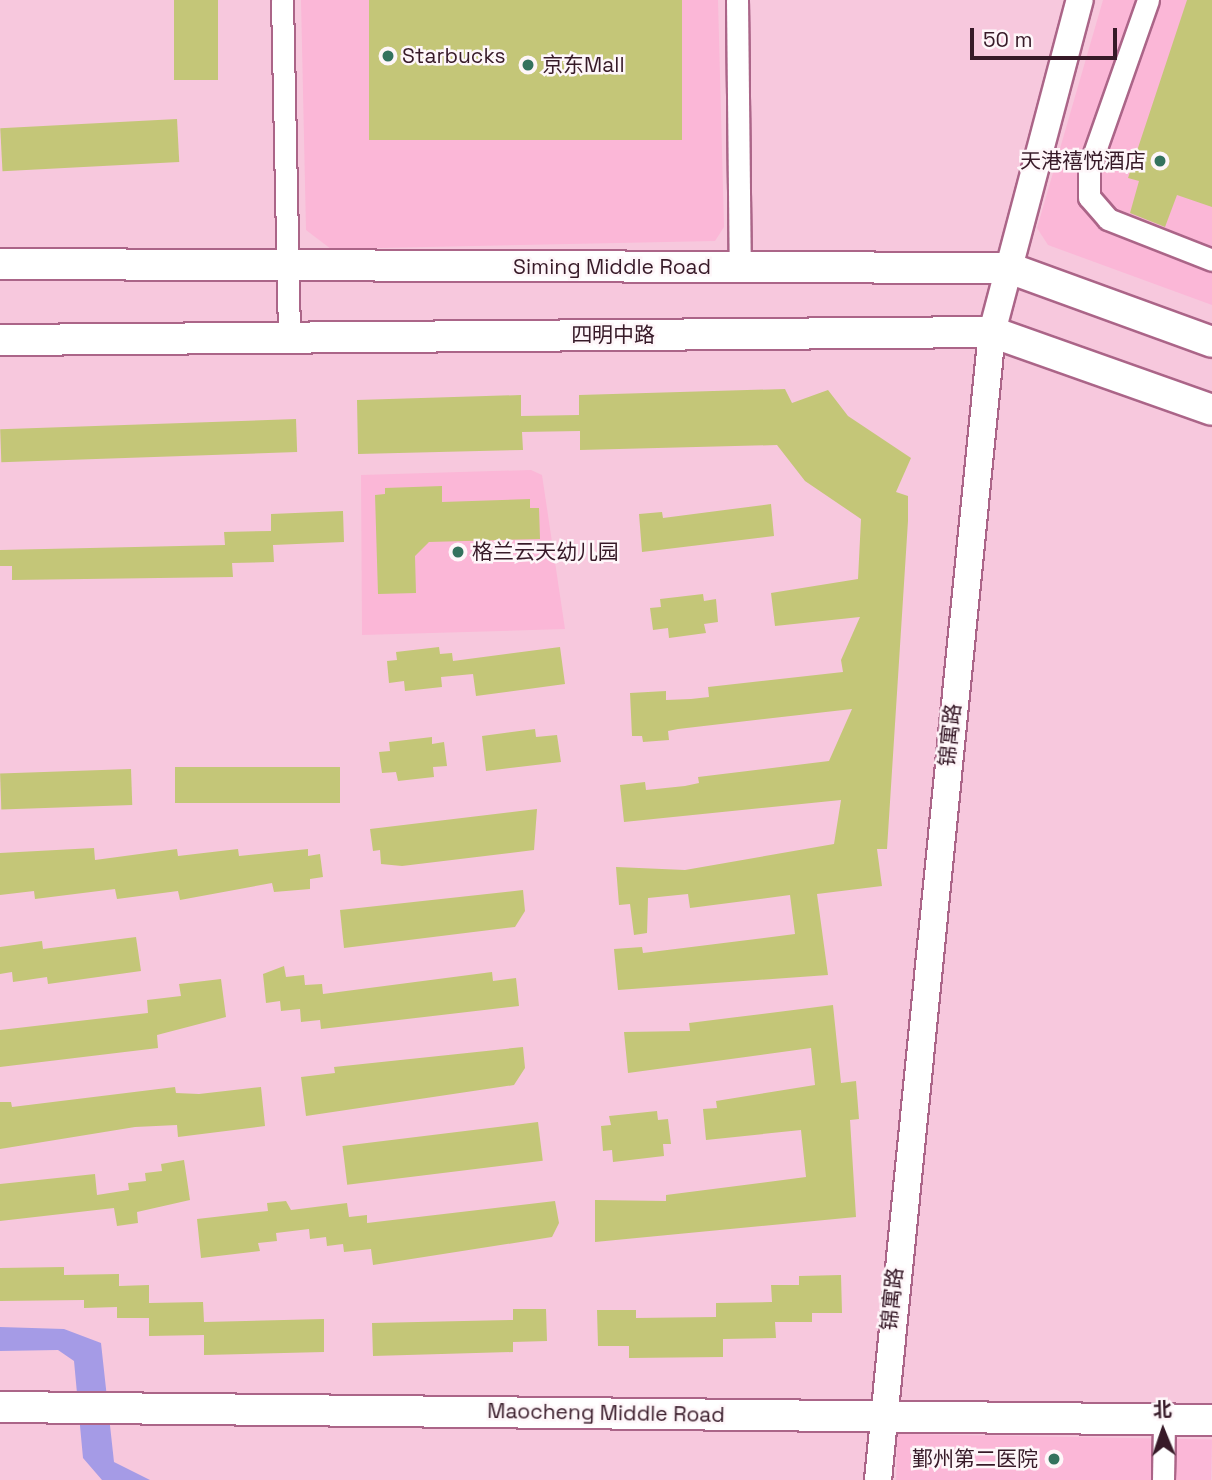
<!DOCTYPE html>
<html>
<head>
<meta charset="utf-8">
<style>
  body { margin:0 }
  #map { position:relative; width:1212px; height:1480px; overflow:hidden; background:#f7c8dd; font-family:"Space Grotesk","Noto Sans SC",sans-serif }
  div>[style] { position:absolute }
  .built>* { inset:0; background:#fbb7d7; transform-origin:0 0 }
  .water>* { inset:0; background:#a59be6 }
  .building>* { inset:0; background:#c4c678; transform-origin:0 0 }
  .roads { filter:drop-shadow(2px 0 #ab6588) drop-shadow(-2px 0 #ab6588) drop-shadow(0 2px #ab6588) drop-shadow(0 -2px #ab6588) }
  .minor>* { height:21px; margin:-10.5px; padding:0 10.5px; transform-origin:10.5px; border-radius:10.5px; background:#fff }
  .tertiary>* { height:26px; margin:-13px; padding:0 13px; transform-origin:13px; border-radius:13px; background:#fff }
  .secondary>* { height:30px; margin:-15px; padding:0 15px; transform-origin:15px; border-radius:15px; background:#fff }
  .dots>* { width:19px; height:19px; translate:-50% -50%; box-sizing:border-box; border:4px solid #fef6f9; border-radius:50% }
  span { translate:-50% -50%; white-space:nowrap; text-align:center; line-height:1.15; -webkit-text-stroke:5px #fef6f9; paint-order:stroke }
  .poi-label { font-size:21px; color:#371a28 }
  .left { translate:0 -50%; text-align:left }
  .right { translate:-100% -50%; text-align:right }
  .street-label { font-size:21px; color:#371a28 }
  .north { position:absolute; left:1128px; top:1396px; width:70px; height:70px; -webkit-text-stroke:5px #fef6f9; paint-order:stroke; rotate:358deg; font-size:19px; font-weight:700; line-height:28px; text-align:center; color:#371a28 }
  .north::after { content:''; display:block; margin:auto; width:24px; height:32px; background:#371a28; clip-path:polygon(50% 0,100% 100%,50% 72%,0 100%) }
  .scale { position:absolute; left:970px; top:28px; width:147px; height:32px; box-sizing:border-box; border:4px solid #371a28; border-top:0; padding-left:9px; font-size:21px; line-height:24px; white-space:nowrap; color:#371a28; -webkit-text-stroke:5px #fef6f9; paint-order:stroke }
</style>
</head>
<body>
<div id="map">
  <div class="built">
    <div style="clip-path:polygon(301px 0,718px 0,724px 227px,715px 241px,331px 249px,306px 230px)"></div>
    <div style="clip-path:polygon(1103px 0,1212px 0,1212px 305px,1048px 245px,1037px 228px)"></div>
    <div style="clip-path:polygon(531px 470px,542px 475px,565px 629px,362px 635px,361px 475px)"></div>
    <div style="left:897px;top:1434px;width:315px;height:46px;rotate:1deg"></div>
  </div>
  <div class="water">
    <div style="clip-path:polygon(0 1327px,64px 1329px,101px 1343px,114px 1462px,150px 1480px,102px 1480px,83px 1458px,74px 1361px,58px 1350px,0 1351px)"></div>
  </div>
  <div class="building">
    <div style="left:174px;top:0;width:44px;height:80px"></div>
    <div style="left:369px;top:0;width:313px;height:140px"></div>
    <div style="clip-path:polygon(1187px 0,1212px 0,1212px 207px,1177px 195px,1165px 227px,1130px 213px,1139px 181px,1128px 178px)"></div>
    <div style="left:177px;top:119px;width:43px;height:177px;rotate:87deg"></div>
    <div style="clip-path:polygon(785px 389px,792px 403px,828px 390px,848px 416px,911px 458px,896px 492px,908px 496px,908px 521px,887px 849px,877px 849px,882px 886px,817px 894px,828px 975px,618px 990px,614px 949px,642px 947px,643px 953px,795px 934px,790px 895px,690px 908px,688px 894px,648px 898px,647px 933px,634px 935px,630px 904px,619px 905px,616px 867px,685px 870px,834px 844px,841px 800px,624px 822px,620px 785px,645px 782px,646px 790px,685px 786px,699px 783px,698px 777px,829px 761px,852px 709px,678px 729px,668px 731px,669px 740px,643px 742px,642px 736px,632px 736px,630px 693px,666px 691px,666px 700px,691px 699px,709px 697px,708px 687px,843px 672px,841px 660px,860px 617px,775px 626px,771px 593px,858px 579px,861px 519px,805px 481px,777px 445px,580px 450px,580px 431px,522px 432px,523px 450px,358px 454px,357px 400px,521px 395px,521px 416px,579px 415px,579px 395px)"></div>
    <div style="left:296px;top:419px;width:33px;height:296px;rotate:88deg"></div>
    <div style="clip-path:polygon(442px 486px,442px 502px,530px 499px,530px 508px,539px 508px,540px 539px,429px 542px,415px 556px,416px 593px,378px 594px,375px 495px,385px 494px,385px 488px)"></div>
    <div style="clip-path:polygon(771px 504px,774px 536px,642px 552px,639px 514px,662px 512px,663px 518px)"></div>
    <div style="clip-path:polygon(343px 511px,344px 542px,273px 545px,274px 562px,232px 563px,233px 577px,12px 580px,12px 566px,0 566px,0 550px,225px 545px,224px 532px,271px 531px,271px 514px)"></div>
    <div style="clip-path:polygon(703px 594px,704px 601px,716px 599px,718px 622px,704px 624px,706px 633px,669px 638px,668px 628px,653px 630px,650px 608px,661px 607px,660px 599px)"></div>
    <div style="clip-path:polygon(439px 647px,440px 654px,452px 653px,453px 661px,560px 647px,565px 684px,476px 696px,473px 674px,441px 677px,442px 687px,405px 691px,404px 681px,389px 683px,387px 661px,397px 660px,396px 652px)"></div>
    <div style="clip-path:polygon(535px 729px,536px 737px,557px 735px,561px 762px,486px 771px,482px 736px)"></div>
    <div style="clip-path:polygon(432px 737px,432px 744px,444px 742px,447px 766px,433px 767px,434px 777px,398px 781px,396px 772px,382px 773px,379px 752px,390px 751px,389px 742px)"></div>
    <div style="left:340px;top:767px;width:36px;height:165px;rotate:90deg"></div>
    <div style="left:131px;top:769px;width:36px;height:131px;rotate:88deg"></div>
    <div style="clip-path:polygon(537px 809px,534px 850px,402px 866px,381px 864px,380px 850px,373px 851px,370px 829px)"></div>
    <div style="clip-path:polygon(94px 848px,95px 860px,177px 849px,178px 856px,238px 849px,239px 856px,308px 849px,308px 856px,320px 854px,323px 877px,310px 879px,310px 889px,274px 892px,272px 883px,180px 900px,178px 891px,117px 899px,115px 889px,35px 899px,34px 891px,0 895px,0 853px)"></div>
    <div style="clip-path:polygon(523px 890px,525px 911px,515px 927px,344px 948px,340px 910px)"></div>
    <div style="clip-path:polygon(136px 937px,141px 971px,48px 984px,47px 977px,13px 982px,12px 972px,0 974px,0 947px,42px 941px,43px 949px)"></div>
    <div style="clip-path:polygon(284px 966px,286px 977px,304px 975px,305px 985px,322px 984px,323px 994px,492px 972px,493px 981px,516px 978px,519px 1006px,321px 1029px,320px 1020px,301px 1022px,300px 1009px,281px 1011px,280px 1001px,266px 1003px,263px 974px)"></div>
    <div style="clip-path:polygon(221px 979px,226px 1017px,157px 1035px,158px 1048px,0 1067px,0 1030px,148px 1013px,147px 1000px,181px 996px,179px 984px)"></div>
    <div style="clip-path:polygon(833px 1005px,841px 1083px,856px 1081px,859px 1119px,850px 1120px,856px 1217px,595px 1242px,595px 1200px,666px 1201px,666px 1195px,806px 1177px,801px 1130px,706px 1140px,703px 1109px,717px 1108px,716px 1101px,815px 1085px,811px 1048px,628px 1073px,624px 1032px,690px 1031px,689px 1023px)"></div>
    <div style="clip-path:polygon(523px 1047px,525px 1068px,514px 1085px,306px 1116px,301px 1077px,335px 1073px,334px 1067px)"></div>
    <div style="clip-path:polygon(175px 1087px,176px 1093px,199px 1094px,261px 1087px,265px 1126px,178px 1137px,177px 1125px,135px 1127px,0 1149px,0 1102px,11px 1102px,12px 1107px)"></div>
    <div style="clip-path:polygon(657px 1111px,658px 1120px,668px 1119px,671px 1144px,663px 1144px,664px 1156px,613px 1162px,612px 1150px,603px 1151px,601px 1126px,611px 1125px,609px 1116px)"></div>
    <div style="left:538px;top:1122px;width:39px;height:197px;rotate:83deg"></div>
    <div style="clip-path:polygon(184px 1160px,190px 1200px,137px 1212px,138px 1223px,117px 1226px,114px 1208px,0 1221px,0 1184px,95px 1174px,97px 1195px,129px 1190px,128px 1183px,146px 1181px,145px 1173px,162px 1171px,161px 1164px)"></div>
    <div style="clip-path:polygon(286px 1201px,291px 1210px,347px 1203px,349px 1217px,367px 1215px,367px 1223px,555px 1201px,559px 1223px,552px 1237px,373px 1265px,371px 1249px,344px 1252px,343px 1244px,327px 1246px,326px 1237px,310px 1239px,309px 1229px,276px 1233px,277px 1241px,258px 1243px,260px 1251px,201px 1258px,197px 1219px,268px 1211px,267px 1203px)"></div>
    <div style="clip-path:polygon(64px 1267px,64px 1275px,119px 1274px,119px 1286px,149px 1285px,149px 1303px,203px 1302px,204px 1322px,324px 1319px,324px 1352px,204px 1355px,204px 1335px,149px 1336px,149px 1318px,117px 1318px,117px 1307px,84px 1308px,84px 1300px,0 1301px,0 1268px)"></div>
    <div style="clip-path:polygon(841px 1275px,842px 1313px,812px 1313px,812px 1322px,775px 1322px,776px 1338px,723px 1339px,723px 1357px,629px 1358px,629px 1346px,598px 1346px,597px 1310px,636px 1310px,636px 1318px,716px 1317px,716px 1303px,772px 1302px,771px 1285px,799px 1285px,799px 1276px)"></div>
    <div style="clip-path:polygon(513px 1309px,546px 1309px,547px 1341px,513px 1342px,513px 1352px,373px 1356px,372px 1323px,513px 1320px)"></div>
  </div>
  <div class="roads">
    <div class="minor">
      <div style="left:282px;top:0;width:338px;rotate:88.8deg"></div>
      <div style="left:737px;top:0;width:267px;rotate:89.4deg"></div>
      <div style="left:1148px;top:0;width:178px;rotate:109.4deg"></div>
      <div style="left:1089px;top:168px;width:29px;rotate:90deg"></div>
      <div style="left:1089px;top:197px;width:29px;rotate:49deg"></div>
      <div style="left:1108px;top:219px;width:112px;rotate:21.5deg"></div>
      <div style="left:1163px;top:1480px;width:60px;rotate:-89deg"></div>
    </div>
    <div class="tertiary">
      <div style="left:878px;top:1480px;width:1154px;rotate:-84.33deg"></div>
      <div style="left:992px;top:332px;width:343px;rotate:-75.2deg"></div>
    </div>
    <div class="secondary">
      <div style="left:0;top:264px;width:1009px;rotate:0.23deg"></div>
      <div style="left:1009px;top:268px;width:216px;rotate:20deg"></div>
      <div style="left:0;top:340px;width:992px;rotate:-0.46deg"></div>
      <div style="left:992px;top:332px;width:233px;rotate:19.5deg"></div>
      <div style="left:0;top:1407px;width:1212px;rotate:0.61deg"></div>
    </div>
  </div>
  <div class="dots">
    <div style="left:388px;top:56px;background:#34725e"></div>
    <div style="left:528px;top:65px;background:#34725e"></div>
    <div style="left:1160px;top:161px;background:#34725e"></div>
    <div style="left:458px;top:552px;background:#34725e"></div>
    <div style="left:1054px;top:1459px;background:#34725e"></div>
  </div>
  <div class="poi-label">
    <span class="left" style="left:402px;top:56px">Starbucks</span>
    <span class="left" style="left:542px;top:65px">京东Mall</span>
    <span class="right" style="left:1146px;top:161px">天港禧悦酒店</span>
    <span class="left" style="left:472px;top:552px">格兰云天幼儿园</span>
    <span class="right" style="left:1038px;top:1459px">鄞州第二医院</span>
  </div>
  <div class="street-label">
    <span style="left:612px;top:267px">Siming Middle Road</span>
    <span style="left:613px;top:335px">四明中路</span>
    <span style="left:950px;top:735px;rotate:-84deg">锦寓路</span>
    <span style="left:892px;top:1299px;rotate:-84deg">锦寓路</span>
    <span style="left:606px;top:1413px;rotate:1deg">Maocheng Middle Road</span>
  </div>
  <div class="north">北</div>
  <div class="scale">50 m</div>
</div>
</body>
</html>
